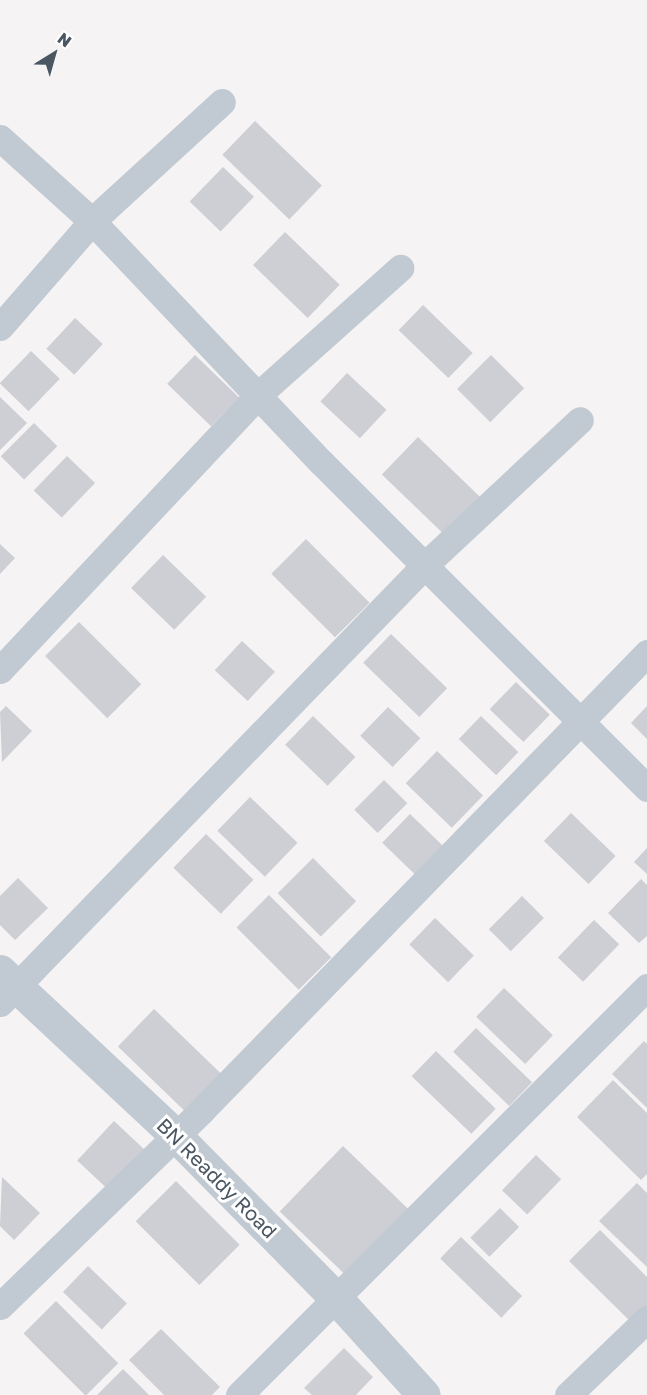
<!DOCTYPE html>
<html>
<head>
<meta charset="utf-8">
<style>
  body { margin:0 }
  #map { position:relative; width:647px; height:1395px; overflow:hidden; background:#f5f3f3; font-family:"Golos Text",sans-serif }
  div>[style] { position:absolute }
  .building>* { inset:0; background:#cdcfd5; transform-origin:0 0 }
  .minor>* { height:27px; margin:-13.5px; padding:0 13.5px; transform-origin:13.5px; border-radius:13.5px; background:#c1cad2 }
  .tertiary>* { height:33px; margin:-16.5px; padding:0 16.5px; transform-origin:16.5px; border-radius:16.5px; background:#c1cad2 }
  span { translate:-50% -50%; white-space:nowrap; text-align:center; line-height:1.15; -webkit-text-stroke:6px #fff; paint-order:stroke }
  .street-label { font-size:20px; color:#4a5661 }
  .north { position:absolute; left:24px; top:24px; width:60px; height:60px; -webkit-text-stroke:4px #fff; paint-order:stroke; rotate:37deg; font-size:16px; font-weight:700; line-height:24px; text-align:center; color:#4a5661 }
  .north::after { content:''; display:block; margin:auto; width:21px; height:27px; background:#4a5661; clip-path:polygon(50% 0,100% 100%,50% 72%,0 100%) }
</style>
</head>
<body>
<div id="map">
  <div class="building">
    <div style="left:255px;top:121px;width:93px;height:47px;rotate:44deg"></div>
    <div style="left:223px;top:167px;width:43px;height:48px;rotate:44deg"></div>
    <div style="left:285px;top:232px;width:76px;height:46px;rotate:44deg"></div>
    <div style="left:423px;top:305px;width:69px;height:35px;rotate:44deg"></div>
    <div style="left:75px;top:318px;width:38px;height:42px;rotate:43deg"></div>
    <div style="left:31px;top:351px;width:40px;height:45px;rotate:44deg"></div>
    <div style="left:195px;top:355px;width:61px;height:40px;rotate:44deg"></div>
    <div style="left:491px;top:355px;width:47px;height:48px;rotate:45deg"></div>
    <div style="left:347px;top:373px;width:54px;height:39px;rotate:43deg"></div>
    <div style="clip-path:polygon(0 397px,27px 423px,0 450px)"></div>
    <div style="left:34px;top:423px;width:33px;height:47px;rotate:45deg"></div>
    <div style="left:418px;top:437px;width:91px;height:52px;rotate:44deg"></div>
    <div style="left:67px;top:456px;width:39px;height:48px;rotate:44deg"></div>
    <div style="left:306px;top:539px;width:90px;height:49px;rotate:45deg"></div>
    <div style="clip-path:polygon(0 544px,15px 558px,0 574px)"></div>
    <div style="left:163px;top:555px;width:60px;height:46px;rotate:44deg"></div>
    <div style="left:79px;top:622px;width:88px;height:48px;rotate:45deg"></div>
    <div style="left:391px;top:634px;width:78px;height:40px;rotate:44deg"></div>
    <div style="left:242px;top:641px;width:45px;height:40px;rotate:43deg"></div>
    <div style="left:516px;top:682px;width:47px;height:38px;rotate:44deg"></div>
    <div style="clip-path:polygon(6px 706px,32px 731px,2px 762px,0 712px)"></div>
    <div style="clip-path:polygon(647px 706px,647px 739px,631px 723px)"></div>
    <div style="left:388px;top:707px;width:45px;height:40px;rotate:44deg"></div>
    <div style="left:313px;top:716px;width:59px;height:40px;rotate:44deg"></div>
    <div style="left:481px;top:716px;width:52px;height:32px;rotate:44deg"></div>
    <div style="left:437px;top:751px;width:64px;height:45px;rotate:44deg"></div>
    <div style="left:384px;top:780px;width:33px;height:42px;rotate:45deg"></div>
    <div style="left:250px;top:797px;width:66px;height:47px;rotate:44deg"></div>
    <div style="left:571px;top:813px;width:62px;height:39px;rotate:44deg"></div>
    <div style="left:410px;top:814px;width:55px;height:40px;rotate:44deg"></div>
    <div style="left:206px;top:834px;width:66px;height:47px;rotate:44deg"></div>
    <div style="clip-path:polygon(647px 848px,647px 874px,634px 862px)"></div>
    <div style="left:313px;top:858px;width:61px;height:50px;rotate:45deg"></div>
    <div style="clip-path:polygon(18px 878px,48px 908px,15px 940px,0 925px,0 896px)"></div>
    <div style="clip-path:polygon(641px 879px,647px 885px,647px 936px,639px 943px,608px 913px)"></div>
    <div style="left:269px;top:895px;width:88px;height:46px;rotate:45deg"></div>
    <div style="left:522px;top:896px;width:31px;height:47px;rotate:45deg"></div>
    <div style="left:435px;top:918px;width:54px;height:37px;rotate:44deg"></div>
    <div style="left:594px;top:920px;width:35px;height:52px;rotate:44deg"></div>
    <div style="left:504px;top:988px;width:68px;height:40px;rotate:44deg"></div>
    <div style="left:154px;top:1009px;width:98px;height:52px;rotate:44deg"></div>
    <div style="left:476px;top:1028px;width:78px;height:33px;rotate:44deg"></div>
    <div style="clip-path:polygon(644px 1041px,647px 1044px,647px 1108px,612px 1074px)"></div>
    <div style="left:436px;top:1051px;width:83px;height:35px;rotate:44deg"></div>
    <div style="clip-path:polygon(613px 1080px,647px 1113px,647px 1174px,641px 1180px,577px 1117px)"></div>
    <div style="left:114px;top:1121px;width:42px;height:54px;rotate:43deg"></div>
    <div style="left:343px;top:1146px;width:95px;height:91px;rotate:44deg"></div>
    <div style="left:536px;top:1155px;width:35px;height:49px;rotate:44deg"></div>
    <div style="clip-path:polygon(2px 1177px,40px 1213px,14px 1240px,0 1226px)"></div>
    <div style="left:176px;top:1181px;width:90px;height:57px;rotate:45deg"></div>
    <div style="clip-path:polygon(637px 1183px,647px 1193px,647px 1267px,599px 1221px)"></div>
    <div style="left:500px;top:1208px;width:27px;height:42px;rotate:45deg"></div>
    <div style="clip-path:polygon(600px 1230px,647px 1277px,647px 1316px,636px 1327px,569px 1261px)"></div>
    <div style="left:461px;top:1237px;width:85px;height:30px;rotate:44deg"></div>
    <div style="left:88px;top:1266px;width:54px;height:36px;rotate:44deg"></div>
    <div style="left:56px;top:1301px;width:88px;height:46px;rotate:45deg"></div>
    <div style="clip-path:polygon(161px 1329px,220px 1387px,212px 1395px,164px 1395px,129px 1360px)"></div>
    <div style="clip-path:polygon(344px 1348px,373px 1377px,356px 1395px,312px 1395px,304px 1388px)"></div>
    <div style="clip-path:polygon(123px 1369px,149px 1395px,97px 1395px)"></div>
  </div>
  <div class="minor">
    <div style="left:0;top:138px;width:124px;rotate:42.1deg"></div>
    <div style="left:92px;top:221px;width:332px;rotate:46.5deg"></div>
    <div style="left:321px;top:462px;width:461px;rotate:45deg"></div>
    <div style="left:0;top:327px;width:140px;rotate:-49deg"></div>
    <div style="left:92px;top:221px;width:176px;rotate:-42.5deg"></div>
    <div style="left:0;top:670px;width:377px;rotate:-46.8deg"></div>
    <div style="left:258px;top:395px;width:191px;rotate:-41.8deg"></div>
    <div style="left:0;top:1003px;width:610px;rotate:-45.86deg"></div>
    <div style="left:425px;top:565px;width:212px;rotate:-43.1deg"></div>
    <div style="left:0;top:1306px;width:281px;rotate:-44.1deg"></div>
    <div style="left:202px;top:1110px;width:638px;rotate:-45.76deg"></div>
    <div style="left:239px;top:1395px;width:577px;rotate:-45deg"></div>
    <div style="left:568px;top:1395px;width:110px;rotate:-43.9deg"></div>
  </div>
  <div class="tertiary">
    <div style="left:0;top:971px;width:240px;rotate:43.1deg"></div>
    <div style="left:175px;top:1135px;width:228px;rotate:45.4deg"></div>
    <div style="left:335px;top:1297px;width:132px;rotate:47.8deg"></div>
  </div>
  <div class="street-label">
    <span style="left:217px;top:1178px;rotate:45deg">BN Readdy Road</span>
  </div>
  <div class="north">N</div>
</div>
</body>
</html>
